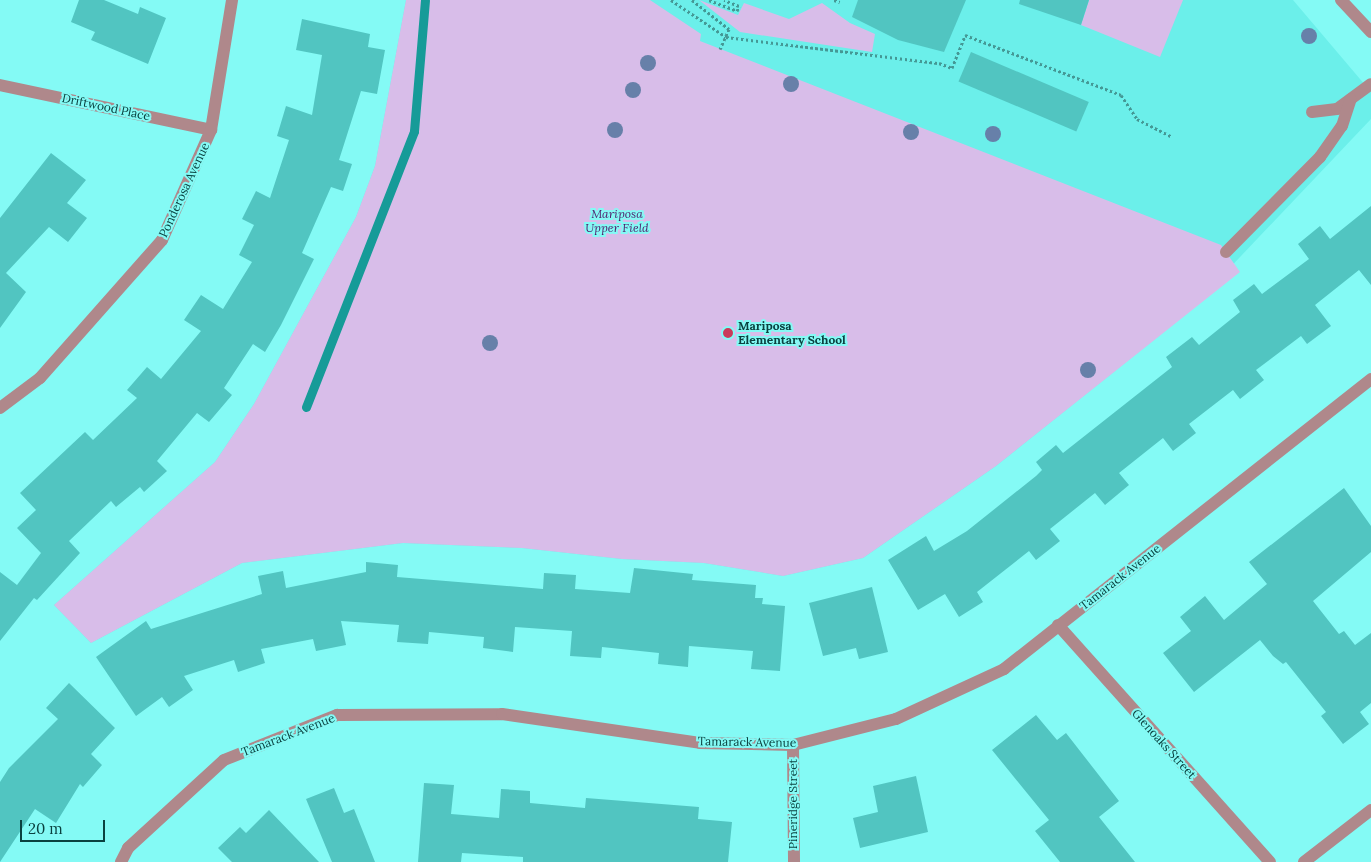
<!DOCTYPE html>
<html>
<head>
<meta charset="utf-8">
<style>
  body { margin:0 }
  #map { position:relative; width:1371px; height:862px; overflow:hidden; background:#84faf5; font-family:Lora,serif }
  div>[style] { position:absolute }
  .built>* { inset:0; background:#6befea }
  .green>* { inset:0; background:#d8bde9 }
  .stream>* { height:9px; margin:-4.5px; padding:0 4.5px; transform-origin:4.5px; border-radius:4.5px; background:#169b98 }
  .building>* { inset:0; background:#51c5c1; transform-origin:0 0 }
  .path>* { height:3px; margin-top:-1.5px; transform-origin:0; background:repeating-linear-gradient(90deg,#449895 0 2.5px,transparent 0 5px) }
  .minor>* { height:12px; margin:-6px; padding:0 6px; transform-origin:6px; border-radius:6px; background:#af888b }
  .trees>* { width:16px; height:16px; margin:-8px; border-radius:50%; background:#6780a9 }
  .dots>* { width:14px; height:14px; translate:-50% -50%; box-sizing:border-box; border:2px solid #84faf5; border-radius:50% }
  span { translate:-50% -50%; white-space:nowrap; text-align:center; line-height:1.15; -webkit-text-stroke:4px #84faf5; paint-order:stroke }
  .street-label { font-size:12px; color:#0a413f }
  .park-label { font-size:12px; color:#501c6a; font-style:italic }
  .poi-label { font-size:12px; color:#0a413f; font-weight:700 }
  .left { translate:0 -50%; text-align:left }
  .scale { position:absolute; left:20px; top:820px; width:85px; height:22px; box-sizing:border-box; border:2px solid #0a413f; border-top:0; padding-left:6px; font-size:15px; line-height:18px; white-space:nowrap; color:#0a413f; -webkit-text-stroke:4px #84faf5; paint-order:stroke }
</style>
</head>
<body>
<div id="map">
  <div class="built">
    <div style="clip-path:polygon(406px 0,1293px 0,1371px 92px,1371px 119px,1185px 315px,996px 466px,863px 558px,783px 576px,704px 563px,622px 559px,522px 548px,403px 543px,242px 563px,91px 643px,54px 605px,215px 462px,254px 404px,356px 217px,375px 166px)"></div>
  </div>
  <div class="green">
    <div style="clip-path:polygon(406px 0,650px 0,701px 34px,700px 41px,1221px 245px,1240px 272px,996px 466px,863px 558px,783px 576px,704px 563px,622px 559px,522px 548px,403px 543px,242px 563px,91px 643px,54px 605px,215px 462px,254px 404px,356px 217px,375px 166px)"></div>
    <div style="clip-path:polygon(699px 0,738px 15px,744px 3px,789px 19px,822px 3px,850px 23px,875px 34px,872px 52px,740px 32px)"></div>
    <div style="clip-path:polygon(1089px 0,1183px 0,1160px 57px,1081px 25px)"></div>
  </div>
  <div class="stream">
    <div style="left:306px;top:407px;width:296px;rotate:-68.6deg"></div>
    <div style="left:414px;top:131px;width:131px;rotate:-85.2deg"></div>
  </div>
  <div class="building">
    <div style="clip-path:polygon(79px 0,104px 0,138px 14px,140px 7px,166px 18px,148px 64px,91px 40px,95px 32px,71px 22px)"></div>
    <div style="clip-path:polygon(858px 0,966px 0,944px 52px,898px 40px,852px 17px)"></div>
    <div style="clip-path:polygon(1020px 0,1089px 0,1081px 25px,1019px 4px)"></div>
    <div style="clip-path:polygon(302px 19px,370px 34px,368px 47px,385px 50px,377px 94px,361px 91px,339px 160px,352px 164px,343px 191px,331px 187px,302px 253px,314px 259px,281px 325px,265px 352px,253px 344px,224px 388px,232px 395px,209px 422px,197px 413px,157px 461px,167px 471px,144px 492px,140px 487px,116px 507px,111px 501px,69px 541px,80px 553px,37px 600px,34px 598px,0 641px,0 572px,17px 585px,41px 553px,17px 528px,36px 510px,20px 493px,85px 432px,93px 440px,137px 398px,127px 390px,147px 367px,161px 379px,201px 331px,184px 320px,201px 295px,223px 309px,252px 262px,239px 255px,254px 225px,242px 219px,256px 191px,270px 198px,289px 140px,277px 136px,286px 106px,312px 115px,322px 55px,296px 50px)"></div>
    <div style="left:971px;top:52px;width:128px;height:32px;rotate:23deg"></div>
    <div style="clip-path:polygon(51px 153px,86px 180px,67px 203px,87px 218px,68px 242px,49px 227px,6px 273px,26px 292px,0 328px,0 218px)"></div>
    <div style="clip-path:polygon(1371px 206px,1371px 285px,1359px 270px,1315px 305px,1331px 326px,1307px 344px,1301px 336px,1256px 370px,1264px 380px,1240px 399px,1233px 390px,1189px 424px,1196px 433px,1173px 451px,1163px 438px,1119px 473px,1129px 485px,1105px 505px,1095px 493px,1050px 529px,1060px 541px,1036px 560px,1029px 551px,977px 592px,983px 602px,959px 617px,945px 594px,918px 610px,888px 560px,926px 536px,934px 551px,967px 531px,1036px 476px,1042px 470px,1036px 462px,1056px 445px,1063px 453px,1172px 367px,1166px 357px,1192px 337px,1199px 345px,1240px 312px,1233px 300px,1254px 284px,1262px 294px,1309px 259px,1298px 244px,1320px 226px,1330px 239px)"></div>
    <div style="clip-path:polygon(1344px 488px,1371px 526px,1371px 552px,1313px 601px,1339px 634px,1344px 631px,1355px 645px,1371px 633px,1371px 703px,1360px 712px,1369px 724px,1343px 744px,1321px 716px,1326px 712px,1286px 662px,1283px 664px,1273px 656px,1260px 640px,1194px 692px,1163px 653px,1191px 631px,1180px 617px,1205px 596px,1224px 620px,1267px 584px,1249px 562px)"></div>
    <div style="clip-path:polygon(366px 562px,398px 565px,397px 577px,543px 589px,544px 573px,576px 575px,575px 589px,630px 593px,634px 568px,693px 574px,692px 580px,756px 585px,755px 598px,763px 598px,762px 604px,785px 606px,780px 671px,751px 669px,753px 651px,689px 646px,688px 667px,658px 664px,659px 653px,602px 647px,601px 658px,570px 656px,572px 631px,515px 627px,513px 652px,483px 648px,484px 637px,429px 632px,428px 644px,397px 642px,399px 625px,341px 621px,346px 645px,316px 651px,313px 639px,261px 649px,265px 663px,238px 672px,234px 660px,184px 676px,193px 690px,169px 707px,162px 697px,136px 716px,96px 657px,146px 621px,151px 629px,262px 594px,258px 576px,283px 571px,286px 588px,366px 572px)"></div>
    <div style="clip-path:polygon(872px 587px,888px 652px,859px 659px,856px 648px,823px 656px,809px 603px)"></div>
    <div style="clip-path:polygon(69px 683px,115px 728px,91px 754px,102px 765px,83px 787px,80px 784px,56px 823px,35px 809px,0 862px,0 782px,9px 768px,58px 719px,46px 708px)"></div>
    <div style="clip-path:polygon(1036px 715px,1057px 740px,1066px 733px,1119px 801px,1099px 817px,1135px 862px,1060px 862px,1035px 831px,1049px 820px,992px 750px)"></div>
    <div style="clip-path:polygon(916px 776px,928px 832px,860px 848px,853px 818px,878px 812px,873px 786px)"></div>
    <div style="clip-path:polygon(424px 783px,454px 785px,451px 814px,499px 818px,501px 789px,530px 791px,530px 803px,585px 808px,586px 798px,699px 807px,698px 819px,732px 822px,728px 862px,523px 862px,523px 857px,462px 853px,461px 862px,418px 862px)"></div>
    <div style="clip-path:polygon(334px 788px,344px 813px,354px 809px,375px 862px,332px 862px,306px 799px)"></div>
    <div style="clip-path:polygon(269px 810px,319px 862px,232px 862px,218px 848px,240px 827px,246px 833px)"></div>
  </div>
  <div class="path">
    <div style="left:671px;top:0;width:66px;rotate:33.9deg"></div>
    <div style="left:726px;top:37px;width:215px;rotate:7deg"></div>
    <div style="left:939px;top:63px;width:14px;rotate:21deg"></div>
    <div style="left:952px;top:68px;width:35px;rotate:-68deg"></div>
    <div style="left:965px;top:35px;width:167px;rotate:21deg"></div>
    <div style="left:1121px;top:95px;width:29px;rotate:56deg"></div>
    <div style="left:1137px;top:119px;width:39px;rotate:27deg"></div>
    <div style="left:692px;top:0;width:47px;rotate:38.1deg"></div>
    <div style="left:729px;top:29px;width:22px;rotate:114deg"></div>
    <div style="left:709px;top:0;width:30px;rotate:21deg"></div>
    <div style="left:737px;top:11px;width:5px;rotate:-68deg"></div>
    <div style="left:739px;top:6px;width:16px;rotate:-158deg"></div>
    <div style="left:834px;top:0;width:6px;rotate:18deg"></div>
  </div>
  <div class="minor">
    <div style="left:1341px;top:0;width:44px;rotate:46.8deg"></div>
    <div style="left:0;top:85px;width:216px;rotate:12deg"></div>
    <div style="left:1312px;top:112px;width:25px;rotate:-7deg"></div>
    <div style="left:1337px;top:109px;width:42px;rotate:-36.3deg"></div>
    <div style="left:1226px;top:252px;width:134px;rotate:-45.3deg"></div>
    <div style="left:1320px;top:157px;width:38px;rotate:-55deg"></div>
    <div style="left:1342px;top:126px;width:28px;rotate:-72deg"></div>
    <div style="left:0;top:408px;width:50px;rotate:-36.9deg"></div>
    <div style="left:40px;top:378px;width:184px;rotate:-48.5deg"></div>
    <div style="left:162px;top:240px;width:120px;rotate:-66deg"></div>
    <div style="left:211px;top:130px;width:132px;rotate:-80.8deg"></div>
    <div style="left:1058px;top:625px;width:318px;rotate:48.2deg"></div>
    <div style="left:793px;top:745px;width:117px;rotate:89.5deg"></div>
    <div style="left:121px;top:862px;width:16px;rotate:-63deg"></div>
    <div style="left:128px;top:848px;width:130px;rotate:-42.5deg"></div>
    <div style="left:224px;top:760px;width:122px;rotate:-21.7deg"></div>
    <div style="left:337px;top:715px;width:165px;rotate:-0.3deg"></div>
    <div style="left:502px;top:714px;width:200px;rotate:8.3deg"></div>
    <div style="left:700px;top:743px;width:93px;rotate:1.2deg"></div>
    <div style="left:793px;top:745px;width:106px;rotate:-14.2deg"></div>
    <div style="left:896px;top:719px;width:119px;rotate:-24.8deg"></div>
    <div style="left:1004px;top:669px;width:468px;rotate:-38.3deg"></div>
    <div style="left:1304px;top:862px;width:85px;rotate:-37.8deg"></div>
  </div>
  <div class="trees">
    <div style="left:1309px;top:36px"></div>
    <div style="left:648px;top:63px"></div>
    <div style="left:791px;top:84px"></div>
    <div style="left:633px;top:90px"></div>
    <div style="left:615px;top:130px"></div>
    <div style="left:911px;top:132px"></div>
    <div style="left:993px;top:134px"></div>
    <div style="left:490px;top:343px"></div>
    <div style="left:1088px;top:370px"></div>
  </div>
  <div class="dots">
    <div style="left:728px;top:333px;background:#ca3a5a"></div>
  </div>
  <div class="street-label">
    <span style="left:106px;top:107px;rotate:12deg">Driftwood Place</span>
    <span style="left:184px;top:190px;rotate:-65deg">Ponderosa Avenue</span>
    <span style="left:1120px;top:577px;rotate:-38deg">Tamarack Avenue</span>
    <span style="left:288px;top:735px;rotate:-21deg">Tamarack Avenue</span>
    <span style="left:747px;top:742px;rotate:1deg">Tamarack Avenue</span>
    <span style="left:1164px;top:744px;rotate:48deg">Glenoaks Street</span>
    <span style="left:793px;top:804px;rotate:-90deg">Pineridge Street</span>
  </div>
  <div class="park-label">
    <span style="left:617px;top:221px">Mariposa<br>Upper Field</span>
  </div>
  <div class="poi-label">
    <span class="left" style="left:738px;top:333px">Mariposa<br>Elementary School</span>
  </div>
  <div class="scale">20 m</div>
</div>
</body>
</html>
